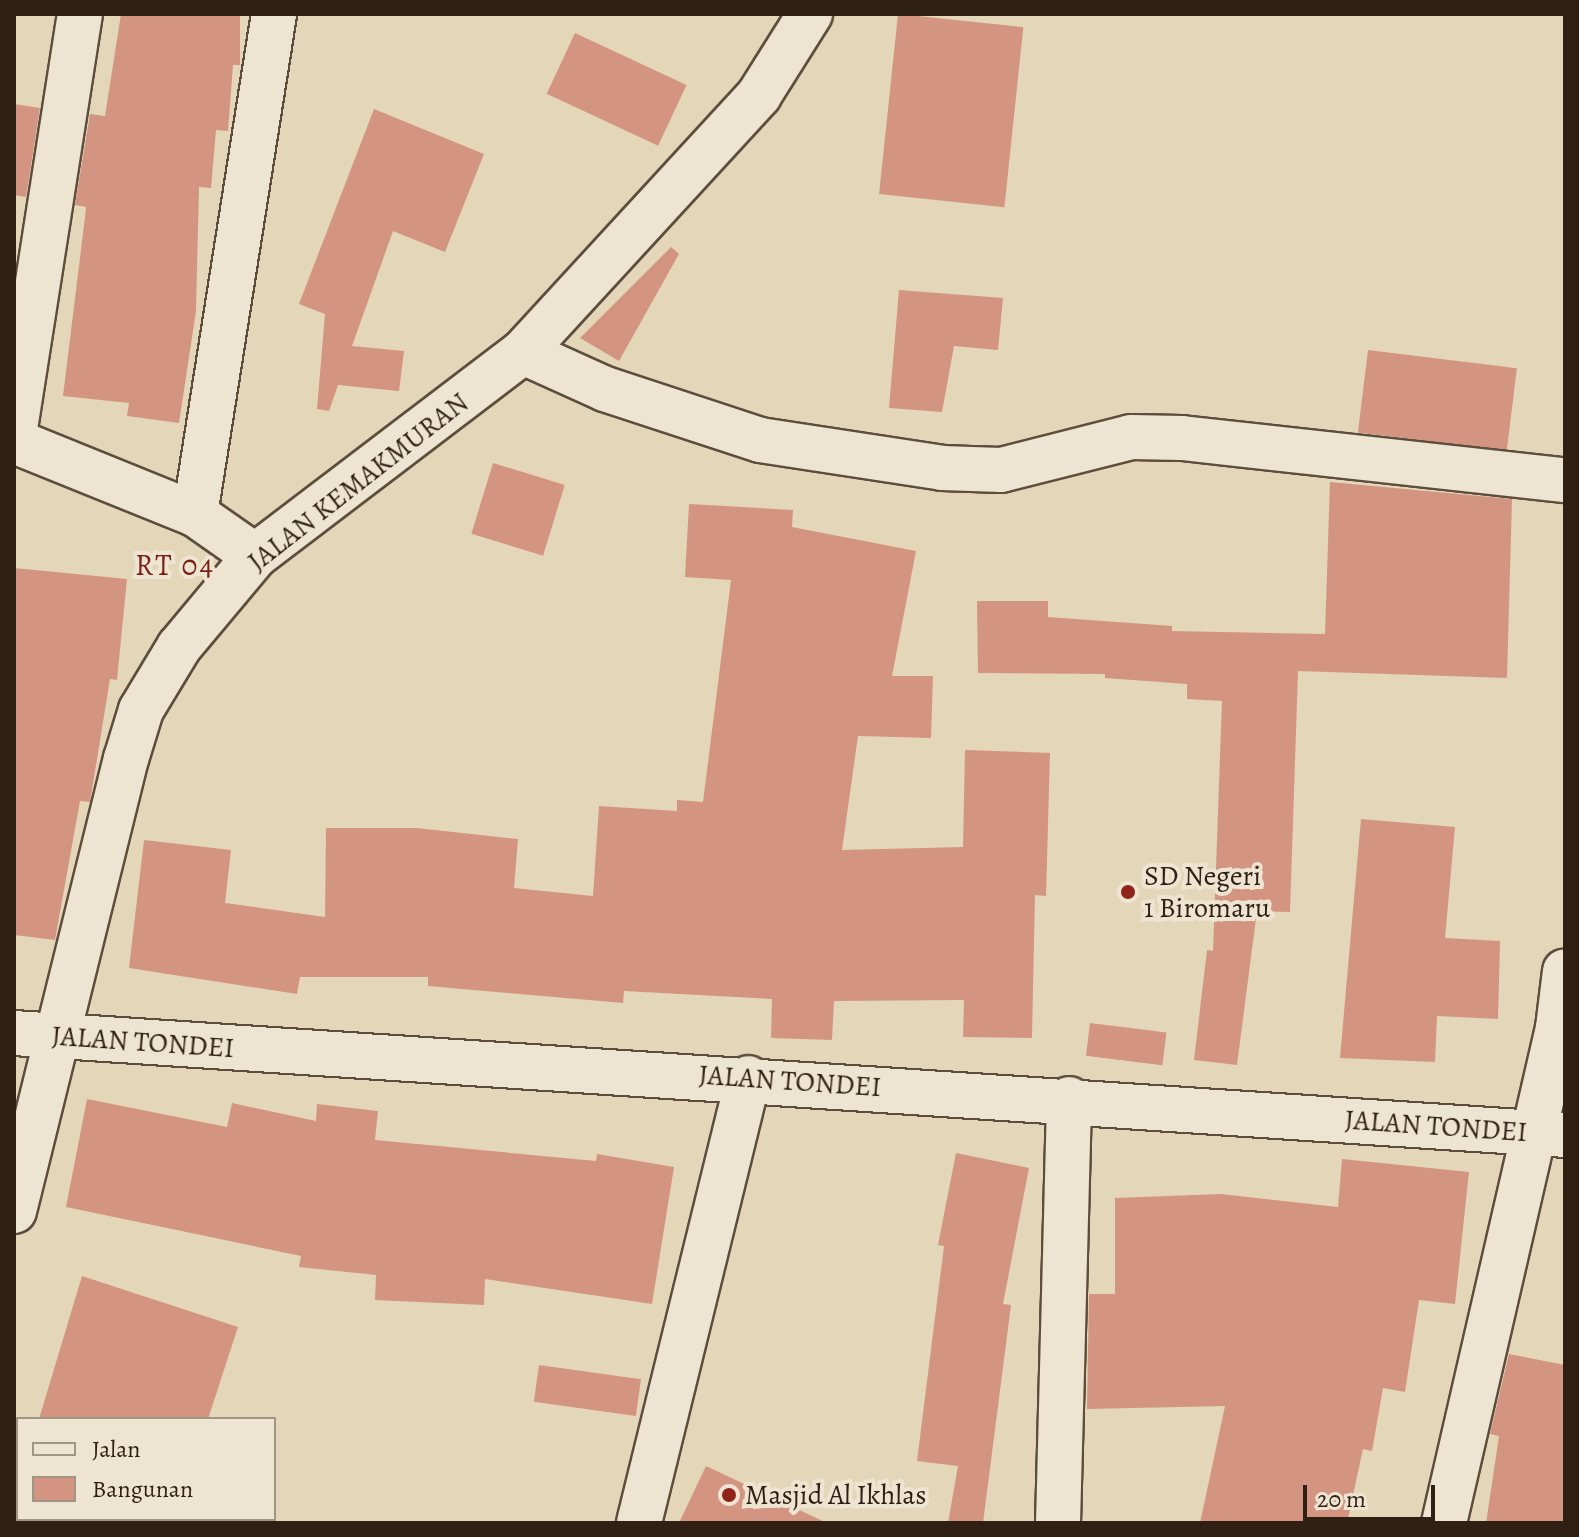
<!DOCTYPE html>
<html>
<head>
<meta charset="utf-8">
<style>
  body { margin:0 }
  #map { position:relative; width:1579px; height:1537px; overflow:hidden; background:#e4d6b8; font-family:Alegreya,serif }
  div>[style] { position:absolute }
  .building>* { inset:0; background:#d39582; transform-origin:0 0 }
  .roads { filter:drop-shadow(2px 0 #5d4d3c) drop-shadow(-2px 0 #5d4d3c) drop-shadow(0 2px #5d4d3c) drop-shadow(0 -2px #5d4d3c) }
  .minor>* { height:44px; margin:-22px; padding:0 22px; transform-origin:22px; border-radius:22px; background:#ede4d1 }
  .dots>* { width:22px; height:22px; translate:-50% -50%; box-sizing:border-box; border:4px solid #ede4d1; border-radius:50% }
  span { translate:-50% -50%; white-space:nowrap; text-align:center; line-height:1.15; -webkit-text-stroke:8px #ede4d1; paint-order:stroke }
  .street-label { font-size:28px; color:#301f13 }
  .poi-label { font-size:28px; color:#301f13 }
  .left { translate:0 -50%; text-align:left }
  .neighbourhood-label { font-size:30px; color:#7a1f14; letter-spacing:2px }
  .frame { position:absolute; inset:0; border:16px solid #301f13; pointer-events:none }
  .legend { position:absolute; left:16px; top:1417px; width:260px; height:104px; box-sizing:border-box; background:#ede4d1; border:2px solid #a19585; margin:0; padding:10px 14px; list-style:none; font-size:24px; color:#301f13 }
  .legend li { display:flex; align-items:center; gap:16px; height:40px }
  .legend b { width:40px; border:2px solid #a19585 }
  .scale { position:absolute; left:1303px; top:1485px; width:132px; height:36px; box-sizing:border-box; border:4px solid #301f13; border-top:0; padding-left:10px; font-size:24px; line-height:28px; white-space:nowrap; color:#301f13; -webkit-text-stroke:6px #ede4d1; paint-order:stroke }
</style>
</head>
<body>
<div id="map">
  <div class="building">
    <div style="clip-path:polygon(121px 14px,240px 14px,240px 65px,233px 65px,228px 131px,216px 130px,211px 188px,199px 187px,196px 311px,179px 423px,127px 416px,129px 403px,63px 396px,85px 217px,86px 207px,75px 205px,90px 114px,105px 116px)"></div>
    <div style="left:898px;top:14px;width:126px;height:181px;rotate:6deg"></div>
    <div style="left:575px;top:33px;width:123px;height:67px;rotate:25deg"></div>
    <div style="clip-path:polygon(14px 104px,40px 108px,26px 197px,14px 195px)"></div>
    <div style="clip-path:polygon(374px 109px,484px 154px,445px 252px,393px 231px,352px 346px,404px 351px,399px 391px,338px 385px,329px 411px,317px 409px,325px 314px,299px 304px)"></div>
    <div style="clip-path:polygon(671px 247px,679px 254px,619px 361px,580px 338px)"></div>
    <div style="clip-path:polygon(899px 290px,1003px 298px,998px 350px,954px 346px,942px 412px,889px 408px)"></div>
    <div style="left:1368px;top:350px;width:150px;height:83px;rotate:7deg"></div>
    <div style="left:493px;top:463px;width:75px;height:74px;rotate:17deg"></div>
    <div style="clip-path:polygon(1330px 482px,1512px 499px,1507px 678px,1298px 671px,1290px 912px,1257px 911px,1237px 1065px,1194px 1060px,1207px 950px,1213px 951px,1222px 701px,1187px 699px,1187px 684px,1105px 678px,1105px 674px,978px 673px,977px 601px,1048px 601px,1048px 617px,1172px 626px,1172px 631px,1325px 634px)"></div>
    <div style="clip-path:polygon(689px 504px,793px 510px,792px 527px,916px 551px,892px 676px,933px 676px,931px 738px,858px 736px,842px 850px,963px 847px,965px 750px,1050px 753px,1046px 896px,1035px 895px,1032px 1038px,963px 1037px,964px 1000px,834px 1001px,832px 1040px,771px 1038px,772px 999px,624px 991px,623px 1003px,428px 986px,428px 977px,300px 977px,297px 994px,129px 968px,144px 840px,231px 850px,225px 903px,325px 917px,326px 828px,416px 828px,518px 839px,514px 888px,593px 896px,599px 806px,677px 811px,677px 800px,703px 802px,731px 580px,685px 577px)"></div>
    <div style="clip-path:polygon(14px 568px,127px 579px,117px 680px,110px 679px,90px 802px,80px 801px,55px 940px,14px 935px)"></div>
    <div style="clip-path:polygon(1361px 819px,1455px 827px,1445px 938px,1500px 941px,1498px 1019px,1437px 1016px,1435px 1062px,1340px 1058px)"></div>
    <div style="left:1090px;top:1023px;width:77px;height:33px;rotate:7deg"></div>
    <div style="clip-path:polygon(87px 1099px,227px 1127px,232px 1103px,316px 1121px,317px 1104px,378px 1111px,375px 1140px,596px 1161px,597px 1154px,674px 1167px,652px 1304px,485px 1279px,484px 1305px,375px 1300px,376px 1275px,299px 1267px,301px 1256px,66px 1207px)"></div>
    <div style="clip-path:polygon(956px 1153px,1029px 1168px,1003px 1304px,1011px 1305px,983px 1523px,948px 1523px,958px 1466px,917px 1461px,944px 1246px,938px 1245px)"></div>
    <div style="clip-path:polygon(1342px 1159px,1469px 1172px,1455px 1304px,1419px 1300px,1405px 1392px,1383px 1388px,1372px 1451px,1363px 1449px,1347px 1523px,1200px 1523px,1225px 1406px,1087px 1409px,1089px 1294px,1115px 1294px,1115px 1198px,1221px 1194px,1338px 1207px)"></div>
    <div style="clip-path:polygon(82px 1276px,238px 1327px,208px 1419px,39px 1419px)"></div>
    <div style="clip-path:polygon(1509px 1354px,1565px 1365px,1565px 1523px,1486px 1523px,1499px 1436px,1490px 1434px)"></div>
    <div style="left:539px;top:1365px;width:103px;height:37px;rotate:8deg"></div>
    <div style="clip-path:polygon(706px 1466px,827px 1523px,679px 1523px)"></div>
  </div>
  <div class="roads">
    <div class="minor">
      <div style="left:523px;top:352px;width:90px;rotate:24.3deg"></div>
      <div style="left:605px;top:389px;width:163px;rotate:18.2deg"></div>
      <div style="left:760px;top:440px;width:184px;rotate:8.7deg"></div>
      <div style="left:942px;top:468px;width:59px;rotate:1.9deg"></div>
      <div style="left:1001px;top:470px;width:134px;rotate:-14.2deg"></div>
      <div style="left:1131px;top:437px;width:51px;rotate:1.1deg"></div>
      <div style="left:1182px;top:438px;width:385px;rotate:6.3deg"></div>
      <div style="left:14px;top:435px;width:426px;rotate:-81.1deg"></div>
      <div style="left:14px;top:441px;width:195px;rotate:22deg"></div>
      <div style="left:195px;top:514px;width:73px;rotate:35deg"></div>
      <div style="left:195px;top:514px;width:506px;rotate:-81.02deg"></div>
      <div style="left:14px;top:1033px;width:1554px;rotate:3.76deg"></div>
      <div style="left:14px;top:1211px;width:466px;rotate:-76.1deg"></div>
      <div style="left:126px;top:759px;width:51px;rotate:-73deg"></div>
      <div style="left:141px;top:710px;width:74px;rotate:-58.9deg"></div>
      <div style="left:179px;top:647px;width:119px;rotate:-50.1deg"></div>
      <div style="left:255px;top:556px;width:337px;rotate:-37.3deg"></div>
      <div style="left:523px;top:352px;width:349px;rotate:-47.4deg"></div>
      <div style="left:759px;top:95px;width:96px;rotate:-57.8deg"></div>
      <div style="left:639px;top:1523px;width:458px;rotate:-76.2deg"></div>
      <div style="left:1058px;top:1523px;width:424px;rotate:-88.5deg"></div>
      <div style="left:1444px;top:1523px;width:508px;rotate:-77.03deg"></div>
      <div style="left:1558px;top:1028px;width:57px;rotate:-83deg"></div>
    </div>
  </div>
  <div class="dots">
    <div style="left:1128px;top:892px;background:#8f2418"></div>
    <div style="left:729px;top:1495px;background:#8f2418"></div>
  </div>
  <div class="street-label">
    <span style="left:358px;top:482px;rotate:-38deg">JALAN KEMAKMURAN</span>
    <span style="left:143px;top:1042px;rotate:4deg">JALAN TONDEI</span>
    <span style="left:790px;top:1081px;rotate:4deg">JALAN TONDEI</span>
    <span style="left:1436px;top:1126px;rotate:4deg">JALAN TONDEI</span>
  </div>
  <div class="poi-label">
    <span class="left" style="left:1144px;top:892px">SD Negeri<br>1 Biromaru</span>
    <span class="left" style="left:745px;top:1495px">Masjid Al Ikhlas</span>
  </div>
  <div class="neighbourhood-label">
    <span style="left:175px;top:565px">RT 04</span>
  </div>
  <div class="frame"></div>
  <ul class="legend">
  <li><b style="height:10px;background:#ede4d1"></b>Jalan</li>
  <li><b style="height:22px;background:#d39582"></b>Bangunan</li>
  </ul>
  <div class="scale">20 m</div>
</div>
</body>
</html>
